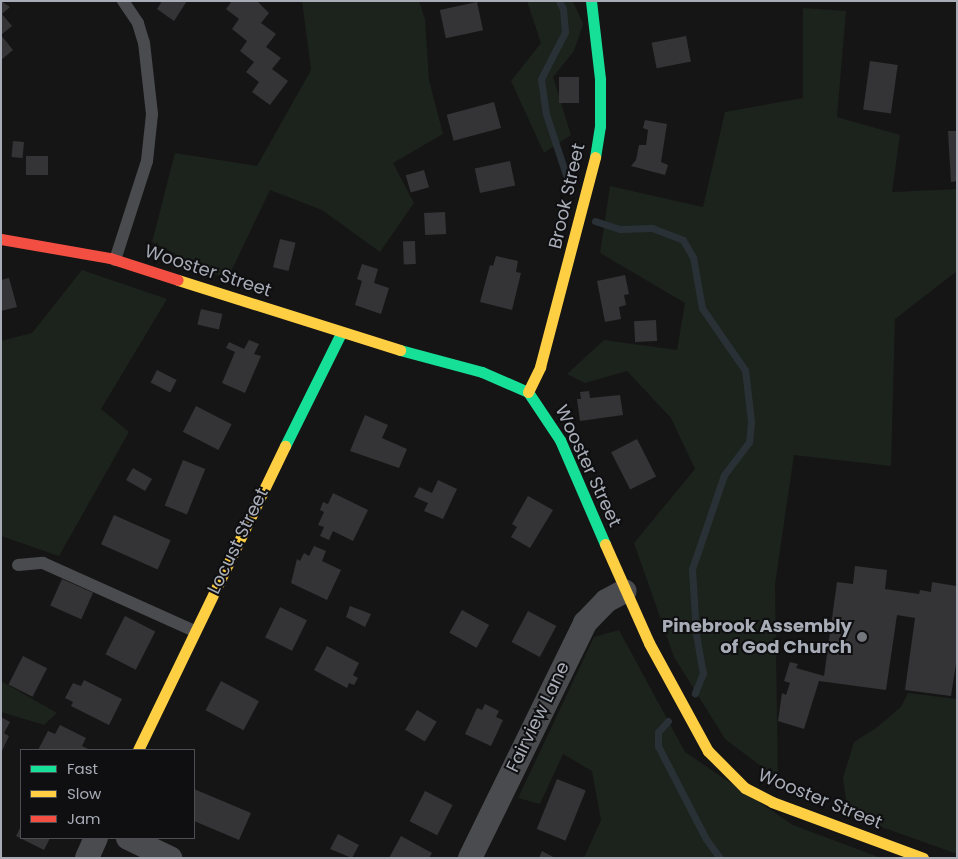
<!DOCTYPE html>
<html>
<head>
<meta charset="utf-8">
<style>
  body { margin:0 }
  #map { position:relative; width:958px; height:859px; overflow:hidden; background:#151515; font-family:Poppins,sans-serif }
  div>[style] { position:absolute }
  .green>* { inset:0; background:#1c221c }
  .stream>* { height:7px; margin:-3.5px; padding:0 3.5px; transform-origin:3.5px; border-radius:3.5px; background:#293136 }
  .building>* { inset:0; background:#343436; transform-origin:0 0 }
  .lane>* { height:12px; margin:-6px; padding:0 6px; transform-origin:6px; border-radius:6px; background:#4a4b4e }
  .street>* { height:24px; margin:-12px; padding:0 12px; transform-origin:12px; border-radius:12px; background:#4a4b4e }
  .fast>* { height:11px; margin:-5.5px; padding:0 5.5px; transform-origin:5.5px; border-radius:5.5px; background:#16e098 }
  .slow>* { height:11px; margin:-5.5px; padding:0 5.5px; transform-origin:5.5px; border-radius:5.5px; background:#ffcf43 }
  .jam>* { height:11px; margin:-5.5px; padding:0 5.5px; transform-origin:5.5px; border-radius:5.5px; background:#f24e42 }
  .dots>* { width:14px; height:14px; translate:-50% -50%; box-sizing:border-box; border:2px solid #0f0f11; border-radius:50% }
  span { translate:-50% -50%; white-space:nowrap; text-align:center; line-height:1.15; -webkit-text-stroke:4px #0f0f11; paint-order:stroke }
  .street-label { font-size:18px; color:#a7acb6 }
  .poi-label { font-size:18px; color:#a7acb6; font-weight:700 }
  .right { translate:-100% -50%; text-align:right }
  .frame { position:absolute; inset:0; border:2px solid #a7acb6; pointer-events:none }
  .legend { position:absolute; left:20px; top:749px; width:175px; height:90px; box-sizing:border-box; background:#0f0f11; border:1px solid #4c4e53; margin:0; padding:6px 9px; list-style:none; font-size:15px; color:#a7acb6 }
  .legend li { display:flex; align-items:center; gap:10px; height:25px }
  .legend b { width:25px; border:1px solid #4c4e53 }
</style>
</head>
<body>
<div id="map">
  <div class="green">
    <div style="clip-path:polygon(302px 1px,419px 1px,425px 19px,429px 80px,443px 134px,393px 163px,414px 203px,380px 252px,322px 210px,270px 190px,227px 280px,152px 242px,175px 153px,257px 166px,311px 70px)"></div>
    <div style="clip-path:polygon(527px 1px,573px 1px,583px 24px,574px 51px,553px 77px,571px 135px,544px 153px,511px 81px,541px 43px)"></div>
    <div style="clip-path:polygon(803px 8px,846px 11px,837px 117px,900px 135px,892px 192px,957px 189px,957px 271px,895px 319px,891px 466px,794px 455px,775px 584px,778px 779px,725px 739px,674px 657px,634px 543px,695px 469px,671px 418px,627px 371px,585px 383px,567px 374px,604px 340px,677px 350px,685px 303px,600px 253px,610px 186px,703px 207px,725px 112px,803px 98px)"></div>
    <div style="clip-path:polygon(82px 270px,167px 299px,101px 409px,129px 432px,59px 556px,1px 536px,1px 341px,32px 333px)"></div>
    <div style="clip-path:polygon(619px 630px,685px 752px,793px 825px,881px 858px,584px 858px,601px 820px,592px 771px,563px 754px,540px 804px,518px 798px,594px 637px)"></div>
    <div style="clip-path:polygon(1px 681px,57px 713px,44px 725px,1px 712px)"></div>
    <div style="clip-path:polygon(908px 693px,957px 699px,957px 854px,848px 815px,843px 778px,854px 742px,876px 728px,901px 707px)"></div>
  </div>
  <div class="stream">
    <div style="left:559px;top:1px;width:9px;rotate:63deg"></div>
    <div style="left:563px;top:9px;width:23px;rotate:85deg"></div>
    <div style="left:565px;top:32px;width:53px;rotate:117.1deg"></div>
    <div style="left:541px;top:79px;width:35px;rotate:82deg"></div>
    <div style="left:546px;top:114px;width:77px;rotate:71.8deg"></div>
    <div style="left:595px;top:221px;width:26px;rotate:18deg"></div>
    <div style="left:620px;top:229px;width:32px;rotate:-2deg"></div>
    <div style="left:652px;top:228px;width:33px;rotate:21deg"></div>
    <div style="left:683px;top:240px;width:20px;rotate:60deg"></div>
    <div style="left:693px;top:257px;width:52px;rotate:80deg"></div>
    <div style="left:702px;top:308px;width:75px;rotate:55.3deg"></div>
    <div style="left:745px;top:370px;width:51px;rotate:83.3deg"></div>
    <div style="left:751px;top:421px;width:21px;rotate:95deg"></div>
    <div style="left:749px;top:442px;width:41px;rotate:127.1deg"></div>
    <div style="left:724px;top:475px;width:99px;rotate:108.8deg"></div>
    <div style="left:692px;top:569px;width:65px;rotate:86.5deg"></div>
    <div style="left:696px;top:634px;width:40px;rotate:80deg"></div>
    <div style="left:703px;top:673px;width:22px;rotate:112deg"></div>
    <div style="left:668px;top:721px;width:15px;rotate:132deg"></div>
    <div style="left:658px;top:732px;width:14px;rotate:90deg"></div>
    <div style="left:658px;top:746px;width:105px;rotate:62.7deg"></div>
    <div style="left:706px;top:839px;width:24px;rotate:54deg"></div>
  </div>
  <div class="building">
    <div style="clip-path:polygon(1px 1px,10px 7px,2px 14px,12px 26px,1px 35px,13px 50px,1px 60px)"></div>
    <div style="clip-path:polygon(162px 1px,187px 1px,174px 21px,157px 9px)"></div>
    <div style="clip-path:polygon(232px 1px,257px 1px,269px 13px,261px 23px,276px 34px,266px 47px,281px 58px,272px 69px,288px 81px,270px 105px,252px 92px,259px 82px,246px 72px,254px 62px,240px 51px,247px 41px,232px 29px,239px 19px,226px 9px)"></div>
    <div style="left:477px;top:2px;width:29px;height:38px;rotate:78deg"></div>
    <div style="left:686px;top:36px;width:26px;height:35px;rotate:79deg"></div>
    <div style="left:870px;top:61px;width:28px;height:49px;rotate:8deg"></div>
    <div style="left:559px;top:77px;width:20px;height:26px"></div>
    <div style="left:494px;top:102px;width:27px;height:49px;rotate:75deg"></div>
    <div style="clip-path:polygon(645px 120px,667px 124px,661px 162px,668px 165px,665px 175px,631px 166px,636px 160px,639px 145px,646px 145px,648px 130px,643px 128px)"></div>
    <div style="clip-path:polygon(948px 131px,957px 131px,957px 181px,951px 182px)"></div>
    <div style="left:13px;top:141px;width:11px;height:16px;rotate:5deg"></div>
    <div style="left:26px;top:156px;width:22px;height:19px"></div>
    <div style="left:510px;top:161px;width:25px;height:36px;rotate:78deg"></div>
    <div style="left:424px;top:170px;width:18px;height:19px;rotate:74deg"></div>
    <div style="left:445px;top:212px;width:22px;height:21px;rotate:87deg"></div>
    <div style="left:280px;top:239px;width:16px;height:29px;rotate:14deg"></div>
    <div style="left:415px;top:241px;width:23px;height:12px;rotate:88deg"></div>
    <div style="clip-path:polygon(496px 256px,518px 261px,516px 272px,521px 273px,512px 310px,480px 302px,490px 265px,493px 266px)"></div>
    <div style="clip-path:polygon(362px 264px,378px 269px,374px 283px,389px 288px,381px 314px,355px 305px,362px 281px,357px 279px)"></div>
    <div style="clip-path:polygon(625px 275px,629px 294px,624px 295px,626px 305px,619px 307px,621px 319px,605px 322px,597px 281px)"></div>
    <div style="clip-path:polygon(9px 278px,17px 307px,1px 311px,1px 280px)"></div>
    <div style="left:201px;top:309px;width:22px;height:16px;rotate:13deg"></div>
    <div style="left:656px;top:320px;width:21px;height:22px;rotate:87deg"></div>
    <div style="clip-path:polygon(249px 340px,259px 344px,254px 354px,261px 356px,245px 393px,222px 383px,235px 352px,226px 348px,229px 342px,244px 349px)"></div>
    <div style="left:157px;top:370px;width:22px;height:14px;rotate:27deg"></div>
    <div style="clip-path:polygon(589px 391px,590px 398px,620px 395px,623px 415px,580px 421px,577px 399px,581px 399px,580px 392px)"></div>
    <div style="left:196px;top:406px;width:40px;height:29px;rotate:27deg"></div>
    <div style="clip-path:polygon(365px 415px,388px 425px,382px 438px,407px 449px,399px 468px,350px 451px)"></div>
    <div style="left:637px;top:439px;width:42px;height:29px;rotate:63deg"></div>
    <div style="left:183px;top:460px;width:24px;height:49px;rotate:22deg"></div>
    <div style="left:133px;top:468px;width:22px;height:14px;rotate:30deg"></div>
    <div style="clip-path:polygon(438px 480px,457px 489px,443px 519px,424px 511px,428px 503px,414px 497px,419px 487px,432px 493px)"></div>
    <div style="clip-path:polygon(333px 493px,368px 510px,353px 541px,333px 531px,329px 540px,320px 536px,324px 527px,318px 525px,324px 512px,320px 510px,323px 502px,328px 504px)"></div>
    <div style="clip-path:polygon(528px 496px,553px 510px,530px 548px,511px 537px,517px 527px,512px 524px)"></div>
    <div style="left:114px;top:515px;width:62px;height:32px;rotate:24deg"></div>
    <div style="clip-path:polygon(314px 546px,326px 551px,322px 561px,341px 570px,327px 600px,291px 583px,297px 559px,300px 561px,304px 553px,309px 556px)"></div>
    <div style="clip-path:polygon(855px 566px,887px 570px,885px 589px,919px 594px,920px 590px,931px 592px,932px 582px,956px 586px,957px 657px,951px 696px,905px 690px,915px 618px,897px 615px,886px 690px,819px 681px,804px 729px,778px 721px,782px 693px,786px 695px,790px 683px,784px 681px,790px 662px,798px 664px,796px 668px,824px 676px,837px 582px,853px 584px)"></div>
    <div style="left:62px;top:579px;width:34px;height:29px;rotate:24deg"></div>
    <div style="clip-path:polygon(350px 606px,371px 614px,365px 627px,346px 617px)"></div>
    <div style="left:280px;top:607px;width:30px;height:34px;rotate:26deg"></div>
    <div style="left:462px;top:610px;width:31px;height:26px;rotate:29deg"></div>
    <div style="left:528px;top:611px;width:32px;height:35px;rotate:28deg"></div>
    <div style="left:125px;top:616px;width:34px;height:43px;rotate:27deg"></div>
    <div style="clip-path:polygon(327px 646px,359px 663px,353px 675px,358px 678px,354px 685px,349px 683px,347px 688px,314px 670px)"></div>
    <div style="left:23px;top:656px;width:27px;height:32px;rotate:27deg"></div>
    <div style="clip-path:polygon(84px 680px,122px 699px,109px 725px,71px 706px,73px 702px,65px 698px,73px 683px,81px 686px)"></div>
    <div style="left:221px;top:681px;width:43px;height:33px;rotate:28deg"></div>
    <div style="clip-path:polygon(485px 704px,499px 711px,496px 717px,503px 720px,491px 746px,465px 734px,477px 708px,482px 710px)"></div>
    <div style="left:417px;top:710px;width:23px;height:23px;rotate:31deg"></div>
    <div style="clip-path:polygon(1px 717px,10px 722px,4px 733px,9px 736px,1px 753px)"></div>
    <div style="clip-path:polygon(60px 725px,86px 738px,82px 746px,90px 750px,38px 750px,48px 731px,55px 734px)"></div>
    <div style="left:557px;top:779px;width:31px;height:54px;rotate:22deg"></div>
    <div style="clip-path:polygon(194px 789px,251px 813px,239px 840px,194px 821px)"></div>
    <div style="left:425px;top:791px;width:31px;height:34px;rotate:27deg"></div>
    <div style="clip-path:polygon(21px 826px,21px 838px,50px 838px,44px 850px,16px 836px)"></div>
    <div style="clip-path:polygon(338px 834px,359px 845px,352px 858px,330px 849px)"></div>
    <div style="clip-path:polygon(401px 836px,432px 853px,429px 858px,389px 858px)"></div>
    <div style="clip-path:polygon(542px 851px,555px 858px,539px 858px)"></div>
  </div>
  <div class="lane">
    <div style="left:115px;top:260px;width:104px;rotate:-72.1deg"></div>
    <div style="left:147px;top:161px;width:47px;rotate:-83.9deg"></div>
    <div style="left:152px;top:114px;width:71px;rotate:-96.4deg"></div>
    <div style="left:144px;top:43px;width:21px;rotate:-107deg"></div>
    <div style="left:138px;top:23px;width:27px;rotate:-124deg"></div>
    <div style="left:18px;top:565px;width:25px;rotate:-5deg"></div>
    <div style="left:43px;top:563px;width:166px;rotate:24.2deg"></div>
  </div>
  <div class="street">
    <div style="left:128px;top:838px;width:47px;rotate:25.5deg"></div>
    <div style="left:87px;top:858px;width:22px;rotate:-66deg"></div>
    <div style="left:470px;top:858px;width:262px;rotate:-63.9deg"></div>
    <div style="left:585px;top:623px;width:30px;rotate:-46deg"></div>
    <div style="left:606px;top:601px;width:21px;rotate:-28deg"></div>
  </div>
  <div class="fast">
    <div style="left:591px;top:1px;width:79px;rotate:83.4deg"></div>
    <div style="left:600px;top:79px;width:47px;rotate:90deg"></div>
    <div style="left:600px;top:126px;width:31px;rotate:99deg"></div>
    <div style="left:400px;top:350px;width:85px;rotate:15deg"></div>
    <div style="left:482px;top:372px;width:50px;rotate:23.5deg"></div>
    <div style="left:528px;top:392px;width:58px;rotate:56.3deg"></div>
    <div style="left:560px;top:440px;width:113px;rotate:66.6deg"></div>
    <div style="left:285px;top:446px;width:126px;rotate:-63.6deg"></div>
  </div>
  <div class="slow">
    <div style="left:178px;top:280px;width:233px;rotate:17.5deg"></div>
    <div style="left:528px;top:392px;width:28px;rotate:-64deg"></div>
    <div style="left:540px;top:367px;width:217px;rotate:-75.3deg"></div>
    <div style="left:605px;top:544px;width:108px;rotate:66deg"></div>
    <div style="left:649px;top:643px;width:123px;rotate:61.4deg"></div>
    <div style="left:708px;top:751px;width:52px;rotate:45deg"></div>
    <div style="left:745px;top:788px;width:30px;rotate:27deg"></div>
    <div style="left:772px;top:802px;width:161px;rotate:20.3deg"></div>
    <div style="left:138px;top:750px;width:338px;rotate:-64.2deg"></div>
  </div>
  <div class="jam">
    <div style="left:1px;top:239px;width:111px;rotate:9.9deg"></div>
    <div style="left:110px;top:258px;width:71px;rotate:17.9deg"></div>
  </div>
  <div class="dots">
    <div style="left:862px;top:637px;background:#74777e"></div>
  </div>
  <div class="street-label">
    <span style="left:567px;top:196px;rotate:-77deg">Brook Street</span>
    <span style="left:208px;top:271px;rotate:18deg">Wooster Street</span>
    <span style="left:588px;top:466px;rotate:65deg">Wooster Street</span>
    <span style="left:238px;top:541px;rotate:-64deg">Locust Street</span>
    <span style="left:538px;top:717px;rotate:-64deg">Fairview Lane</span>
    <span style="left:820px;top:799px;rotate:22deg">Wooster Street</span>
  </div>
  <div class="poi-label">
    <span class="right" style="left:852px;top:637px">Pinebrook Assembly<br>of God Church</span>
  </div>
  <div class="frame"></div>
  <ul class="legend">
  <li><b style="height:6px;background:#16e098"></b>Fast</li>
  <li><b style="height:6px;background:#ffcf43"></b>Slow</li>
  <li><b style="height:6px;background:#f24e42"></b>Jam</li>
  </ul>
</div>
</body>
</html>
